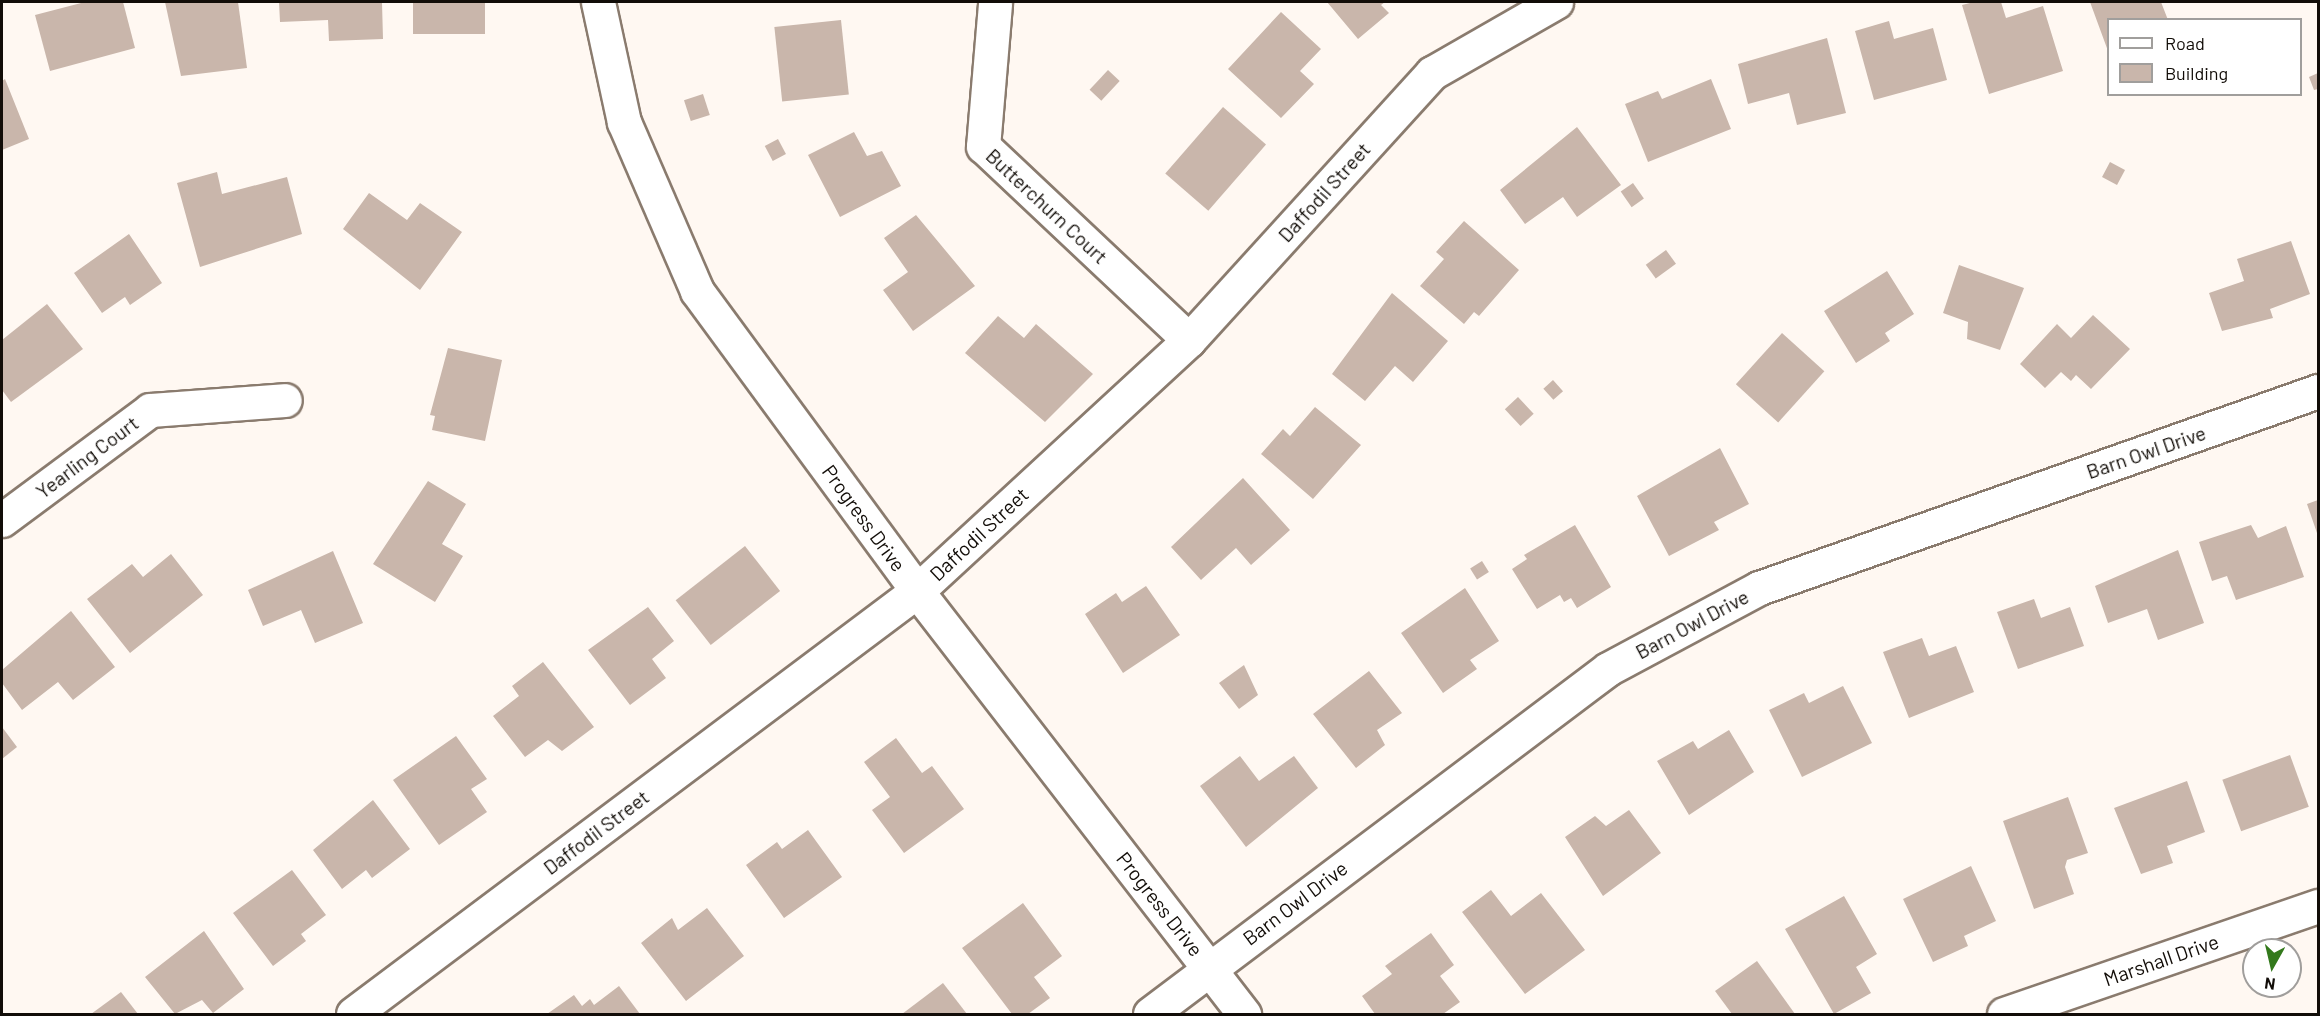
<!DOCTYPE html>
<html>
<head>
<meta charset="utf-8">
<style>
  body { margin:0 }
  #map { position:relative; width:2320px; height:1016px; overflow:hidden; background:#fff8f2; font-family:Barlow,sans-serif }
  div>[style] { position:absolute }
  .building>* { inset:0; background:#c9b6ab; transform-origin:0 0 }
  .roads { filter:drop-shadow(2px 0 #8a7b6e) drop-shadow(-2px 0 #8a7b6e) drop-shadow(0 2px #8a7b6e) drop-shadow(0 -2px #8a7b6e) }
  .minor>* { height:33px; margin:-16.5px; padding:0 16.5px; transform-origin:16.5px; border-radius:16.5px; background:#fff }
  span { translate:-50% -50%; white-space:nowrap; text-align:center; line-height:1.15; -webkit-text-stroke:4.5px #fff; paint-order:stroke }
  .street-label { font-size:20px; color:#120d08 }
  .frame { position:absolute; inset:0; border:3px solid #120d08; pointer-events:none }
  .legend { position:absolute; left:2107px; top:18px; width:195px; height:78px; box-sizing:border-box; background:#fff; border:2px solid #a09e9c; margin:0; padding:8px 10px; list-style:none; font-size:18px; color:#120d08 }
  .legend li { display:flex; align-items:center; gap:12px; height:30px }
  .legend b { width:30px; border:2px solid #a09e9c }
  .north { position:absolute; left:2242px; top:938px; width:60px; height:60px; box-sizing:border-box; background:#fff; border:2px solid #a09e9c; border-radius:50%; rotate:188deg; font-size:16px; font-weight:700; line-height:24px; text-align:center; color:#120d08 }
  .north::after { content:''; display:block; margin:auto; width:21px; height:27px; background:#33791c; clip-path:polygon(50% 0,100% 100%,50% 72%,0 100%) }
</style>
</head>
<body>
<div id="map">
  <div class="building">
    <div style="clip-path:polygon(85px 2px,123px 2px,135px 48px,50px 71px,35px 15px)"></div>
    <div style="clip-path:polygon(165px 2px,238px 2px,247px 68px,181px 76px)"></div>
    <div style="clip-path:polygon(279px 2px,382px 2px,383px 39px,329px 41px,328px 20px,280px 22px)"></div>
    <div style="left:413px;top:2px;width:72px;height:32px"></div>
    <div style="clip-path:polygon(1327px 2px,1385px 2px,1381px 5px,1389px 13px,1358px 39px)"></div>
    <div style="clip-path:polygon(1974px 2px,2001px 2px,2006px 18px,2043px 6px,2063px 71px,1989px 94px,1962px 5px)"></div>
    <div style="clip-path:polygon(2090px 2px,2161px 2px,2168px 20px,2108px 20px,2108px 51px)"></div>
    <div style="clip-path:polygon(1281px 12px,1321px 49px,1300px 71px,1314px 84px,1281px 118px,1228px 69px)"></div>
    <div style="left:841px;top:20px;width:75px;height:67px;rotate:84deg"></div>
    <div style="clip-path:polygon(1889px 21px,1894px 39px,1933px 28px,1947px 80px,1874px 100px,1855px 31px)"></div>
    <div style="clip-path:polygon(1827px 38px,1846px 113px,1797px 125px,1789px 93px,1748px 104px,1738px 64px)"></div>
    <div style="left:1108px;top:70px;width:16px;height:27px;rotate:43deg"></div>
    <div style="clip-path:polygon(2318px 73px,2318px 89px,2314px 90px,2309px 77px)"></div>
    <div style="clip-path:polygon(5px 79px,29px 139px,2px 150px,2px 81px)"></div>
    <div style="clip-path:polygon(1711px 79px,1731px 129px,1648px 162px,1625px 104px,1658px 91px,1662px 99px)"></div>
    <div style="left:703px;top:94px;width:22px;height:20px;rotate:72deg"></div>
    <div style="left:1223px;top:107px;width:57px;height:88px;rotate:41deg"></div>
    <div style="clip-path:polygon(1577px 127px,1621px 185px,1577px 217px,1563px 197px,1525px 224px,1500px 190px)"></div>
    <div style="clip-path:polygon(854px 132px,867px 156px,882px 151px,901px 186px,840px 217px,808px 155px)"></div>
    <div style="left:778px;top:139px;width:17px;height:15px;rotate:62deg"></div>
    <div style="left:2110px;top:162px;width:17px;height:17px;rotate:28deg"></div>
    <div style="clip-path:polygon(217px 172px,222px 194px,287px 177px,302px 234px,200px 267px,177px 183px)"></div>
    <div style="left:1633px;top:183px;width:19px;height:15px;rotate:55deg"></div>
    <div style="clip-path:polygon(369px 193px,407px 220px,420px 203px,462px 232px,420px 290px,343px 229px)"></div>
    <div style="clip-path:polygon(916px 215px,975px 286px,913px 331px,883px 290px,908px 272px,884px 238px)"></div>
    <div style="clip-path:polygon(1464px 221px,1519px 270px,1479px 316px,1474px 312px,1464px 324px,1420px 286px,1444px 259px,1436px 252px)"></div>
    <div style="clip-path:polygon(129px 234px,162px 283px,130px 305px,125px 297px,102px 313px,74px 273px)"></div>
    <div style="clip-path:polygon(2291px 241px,2310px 294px,2270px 309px,2273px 318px,2222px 331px,2209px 293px,2244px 281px,2237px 259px)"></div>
    <div style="left:1666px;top:250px;width:17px;height:25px;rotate:54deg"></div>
    <div style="clip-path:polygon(1959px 265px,2024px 288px,2000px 350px,1967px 339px,1968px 322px,1943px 313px)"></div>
    <div style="clip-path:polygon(1887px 271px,1914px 314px,1885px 333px,1890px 341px,1856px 363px,1824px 311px)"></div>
    <div style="clip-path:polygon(1392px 293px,1448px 341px,1413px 382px,1395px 366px,1365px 401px,1332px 374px)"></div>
    <div style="clip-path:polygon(47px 304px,83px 349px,11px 402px,2px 390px,2px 340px)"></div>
    <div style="clip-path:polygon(2093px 315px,2130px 349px,2091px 389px,2076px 375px,2071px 381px,2061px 372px,2045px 388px,2020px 364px,2057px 324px,2071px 338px)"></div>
    <div style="clip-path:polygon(998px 316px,1024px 338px,1036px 324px,1093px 374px,1045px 422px,965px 353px)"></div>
    <div style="left:1782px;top:333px;width:57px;height:69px;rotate:42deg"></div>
    <div style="clip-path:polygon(448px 348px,502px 360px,485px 441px,432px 430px,435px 416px,430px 415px)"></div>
    <div style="left:1553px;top:380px;width:15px;height:13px;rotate:48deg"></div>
    <div style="left:1518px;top:397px;width:23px;height:18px;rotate:47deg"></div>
    <div style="clip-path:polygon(1315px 407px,1361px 445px,1313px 499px,1261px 454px,1283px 429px,1290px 436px)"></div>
    <div style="clip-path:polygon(1720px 448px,1749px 504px,1714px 522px,1719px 530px,1669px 556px,1637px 496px)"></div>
    <div style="clip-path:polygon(1243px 478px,1290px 530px,1251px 565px,1236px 548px,1201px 580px,1171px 547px)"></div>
    <div style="clip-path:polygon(428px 481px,466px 504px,442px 544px,463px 556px,435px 602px,373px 564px)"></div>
    <div style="clip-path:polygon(2318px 500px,2318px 536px,2307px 504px)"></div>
    <div style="clip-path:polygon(1575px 525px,1611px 587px,1577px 608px,1571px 598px,1564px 602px,1560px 595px,1537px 609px,1512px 569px,1527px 559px,1524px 555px)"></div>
    <div style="clip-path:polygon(2251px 525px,2258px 538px,2286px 526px,2304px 577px,2236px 600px,2227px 576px,2212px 581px,2199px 542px)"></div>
    <div style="left:745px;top:546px;width:57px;height:88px;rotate:52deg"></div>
    <div style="clip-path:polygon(2178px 550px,2204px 623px,2158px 640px,2147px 609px,2108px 623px,2095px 586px)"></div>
    <div style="clip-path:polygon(333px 551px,363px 623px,315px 643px,301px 610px,263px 626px,248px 590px)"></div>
    <div style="clip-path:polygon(171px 554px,203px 595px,130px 653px,87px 599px,132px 564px,143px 577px)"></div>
    <div style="left:1482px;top:561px;width:13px;height:14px;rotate:58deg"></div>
    <div style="clip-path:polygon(1146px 586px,1180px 635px,1123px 673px,1085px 614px,1116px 593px,1122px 602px)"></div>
    <div style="clip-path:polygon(1465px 588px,1499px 641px,1470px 660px,1477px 669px,1443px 693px,1401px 633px)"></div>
    <div style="clip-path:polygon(2034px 599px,2041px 618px,2070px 607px,2084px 646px,2018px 669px,1997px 612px)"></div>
    <div style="clip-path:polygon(648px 607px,674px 641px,652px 659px,666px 678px,630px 705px,588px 650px)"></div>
    <div style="clip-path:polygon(71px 611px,115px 667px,73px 700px,58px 682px,22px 710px,2px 683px,2px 670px)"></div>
    <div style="clip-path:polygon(1922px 638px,1929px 656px,1956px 646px,1974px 692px,1909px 718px,1883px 652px)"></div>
    <div style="clip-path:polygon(543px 662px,594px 727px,562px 751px,548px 740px,525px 757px,493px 716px,519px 696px,512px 686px)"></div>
    <div style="clip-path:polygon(1244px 665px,1258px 695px,1239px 709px,1219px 683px)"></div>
    <div style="clip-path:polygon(1369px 671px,1402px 713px,1377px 730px,1385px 745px,1356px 768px,1313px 714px)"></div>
    <div style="clip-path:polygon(1843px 686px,1872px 743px,1802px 777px,1769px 710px,1804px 693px,1809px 703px)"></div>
    <div style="clip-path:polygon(2px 727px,17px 747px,2px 759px)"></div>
    <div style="clip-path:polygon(1729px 730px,1754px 772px,1689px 815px,1657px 761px,1693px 741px,1698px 749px)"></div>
    <div style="clip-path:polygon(456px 736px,487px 779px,471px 789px,487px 812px,439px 845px,393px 780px)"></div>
    <div style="clip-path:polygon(896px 738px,922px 773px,932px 766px,964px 809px,904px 853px,872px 810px,890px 797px,864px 762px)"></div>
    <div style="left:2290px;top:755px;width:55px;height:72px;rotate:70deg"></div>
    <div style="clip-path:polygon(1240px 756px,1259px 781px,1294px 756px,1318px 788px,1246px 847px,1200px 786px)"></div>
    <div style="clip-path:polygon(2187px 781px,2205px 832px,2167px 846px,2173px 863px,2141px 874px,2114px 808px)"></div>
    <div style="clip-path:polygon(2068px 797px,2088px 853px,2067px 860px,2065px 867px,2074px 894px,2034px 909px,2003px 821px)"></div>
    <div style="clip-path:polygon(373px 800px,410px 849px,372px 878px,366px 870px,342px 889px,313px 850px)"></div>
    <div style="clip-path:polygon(1629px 810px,1661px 853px,1603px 896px,1565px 837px,1595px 816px,1606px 826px)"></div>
    <div style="clip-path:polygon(808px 830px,842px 877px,784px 918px,746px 865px,777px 842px,782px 849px)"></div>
    <div style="clip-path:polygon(1971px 866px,1996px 921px,1964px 936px,1968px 946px,1933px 962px,1903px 899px)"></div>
    <div style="clip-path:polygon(292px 870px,326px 915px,301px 934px,306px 941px,273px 966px,233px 913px)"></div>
    <div style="clip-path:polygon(1491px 890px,1511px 916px,1541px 893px,1585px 950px,1525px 994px,1462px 912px)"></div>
    <div style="clip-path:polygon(1844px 896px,1877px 954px,1856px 967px,1871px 993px,1834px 1014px,1785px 929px)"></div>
    <div style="clip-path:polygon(1023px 903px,1062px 956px,1034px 977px,1050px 998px,1028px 1014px,1012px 1014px,962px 948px)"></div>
    <div style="clip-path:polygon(707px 908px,744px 956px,686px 1001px,641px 943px,672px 918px,678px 930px)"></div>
    <div style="clip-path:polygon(204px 931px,244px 989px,213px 1013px,202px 1000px,175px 1014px,145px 977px)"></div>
    <div style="clip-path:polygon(1431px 933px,1454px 965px,1440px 976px,1460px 1002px,1443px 1014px,1375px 1014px,1362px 996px,1392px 974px,1385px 966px)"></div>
    <div style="clip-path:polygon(1757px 961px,1795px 1014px,1732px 1014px,1715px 991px)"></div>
    <div style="clip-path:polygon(943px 983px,967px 1014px,902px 1014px)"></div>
    <div style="clip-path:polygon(619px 986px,640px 1014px,547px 1014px,574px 995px,582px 1006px,590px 999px,594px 1005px)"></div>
    <div style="clip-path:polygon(121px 992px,138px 1014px,91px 1014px)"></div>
  </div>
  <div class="roads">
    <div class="minor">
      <div style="left:598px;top:2px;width:123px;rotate:77.8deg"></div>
      <div style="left:624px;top:122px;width:184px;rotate:66.6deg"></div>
      <div style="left:697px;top:291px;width:372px;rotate:53.7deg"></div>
      <div style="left:917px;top:591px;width:535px;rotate:52.29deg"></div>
      <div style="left:995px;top:4px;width:143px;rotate:94.8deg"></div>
      <div style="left:983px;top:146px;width:283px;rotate:43.3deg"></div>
      <div style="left:2px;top:520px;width:184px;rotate:-36.6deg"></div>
      <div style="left:150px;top:410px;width:135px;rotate:-4.2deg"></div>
      <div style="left:353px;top:1014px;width:705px;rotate:-36.87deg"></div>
      <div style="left:917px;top:591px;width:370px;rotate:-42.7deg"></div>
      <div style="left:1189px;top:340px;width:361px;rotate:-47.7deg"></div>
      <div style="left:1432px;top:73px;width:143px;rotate:-29.8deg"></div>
      <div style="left:1150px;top:1014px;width:573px;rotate:-36.99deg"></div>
      <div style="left:1608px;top:669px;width:171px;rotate:-28.2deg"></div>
      <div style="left:1759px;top:588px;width:593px;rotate:-19.41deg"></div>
      <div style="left:2004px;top:1014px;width:332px;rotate:-19deg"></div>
    </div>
  </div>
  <div class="street-label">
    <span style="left:1324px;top:192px;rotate:-48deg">Daffodil Street</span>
    <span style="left:1047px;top:206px;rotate:43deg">Butterchurn Court</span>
    <span style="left:2146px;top:452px;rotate:-19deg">Barn Owl Drive</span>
    <span style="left:87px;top:457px;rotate:-37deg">Yearling Court</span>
    <span style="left:864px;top:518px;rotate:54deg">Progress Drive</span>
    <span style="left:979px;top:534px;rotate:-43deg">Daffodil Street</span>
    <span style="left:1692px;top:624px;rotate:-28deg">Barn Owl Drive</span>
    <span style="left:596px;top:832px;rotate:-37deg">Daffodil Street</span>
    <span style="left:1295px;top:903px;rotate:-37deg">Barn Owl Drive</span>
    <span style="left:1160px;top:904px;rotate:52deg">Progress Drive</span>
    <span style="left:2161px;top:960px;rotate:-19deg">Marshall Drive</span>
  </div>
  <div class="frame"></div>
  <ul class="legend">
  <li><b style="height:8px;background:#fff"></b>Road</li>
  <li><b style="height:16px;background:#c9b6ab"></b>Building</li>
  </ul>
  <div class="north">N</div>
</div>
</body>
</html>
